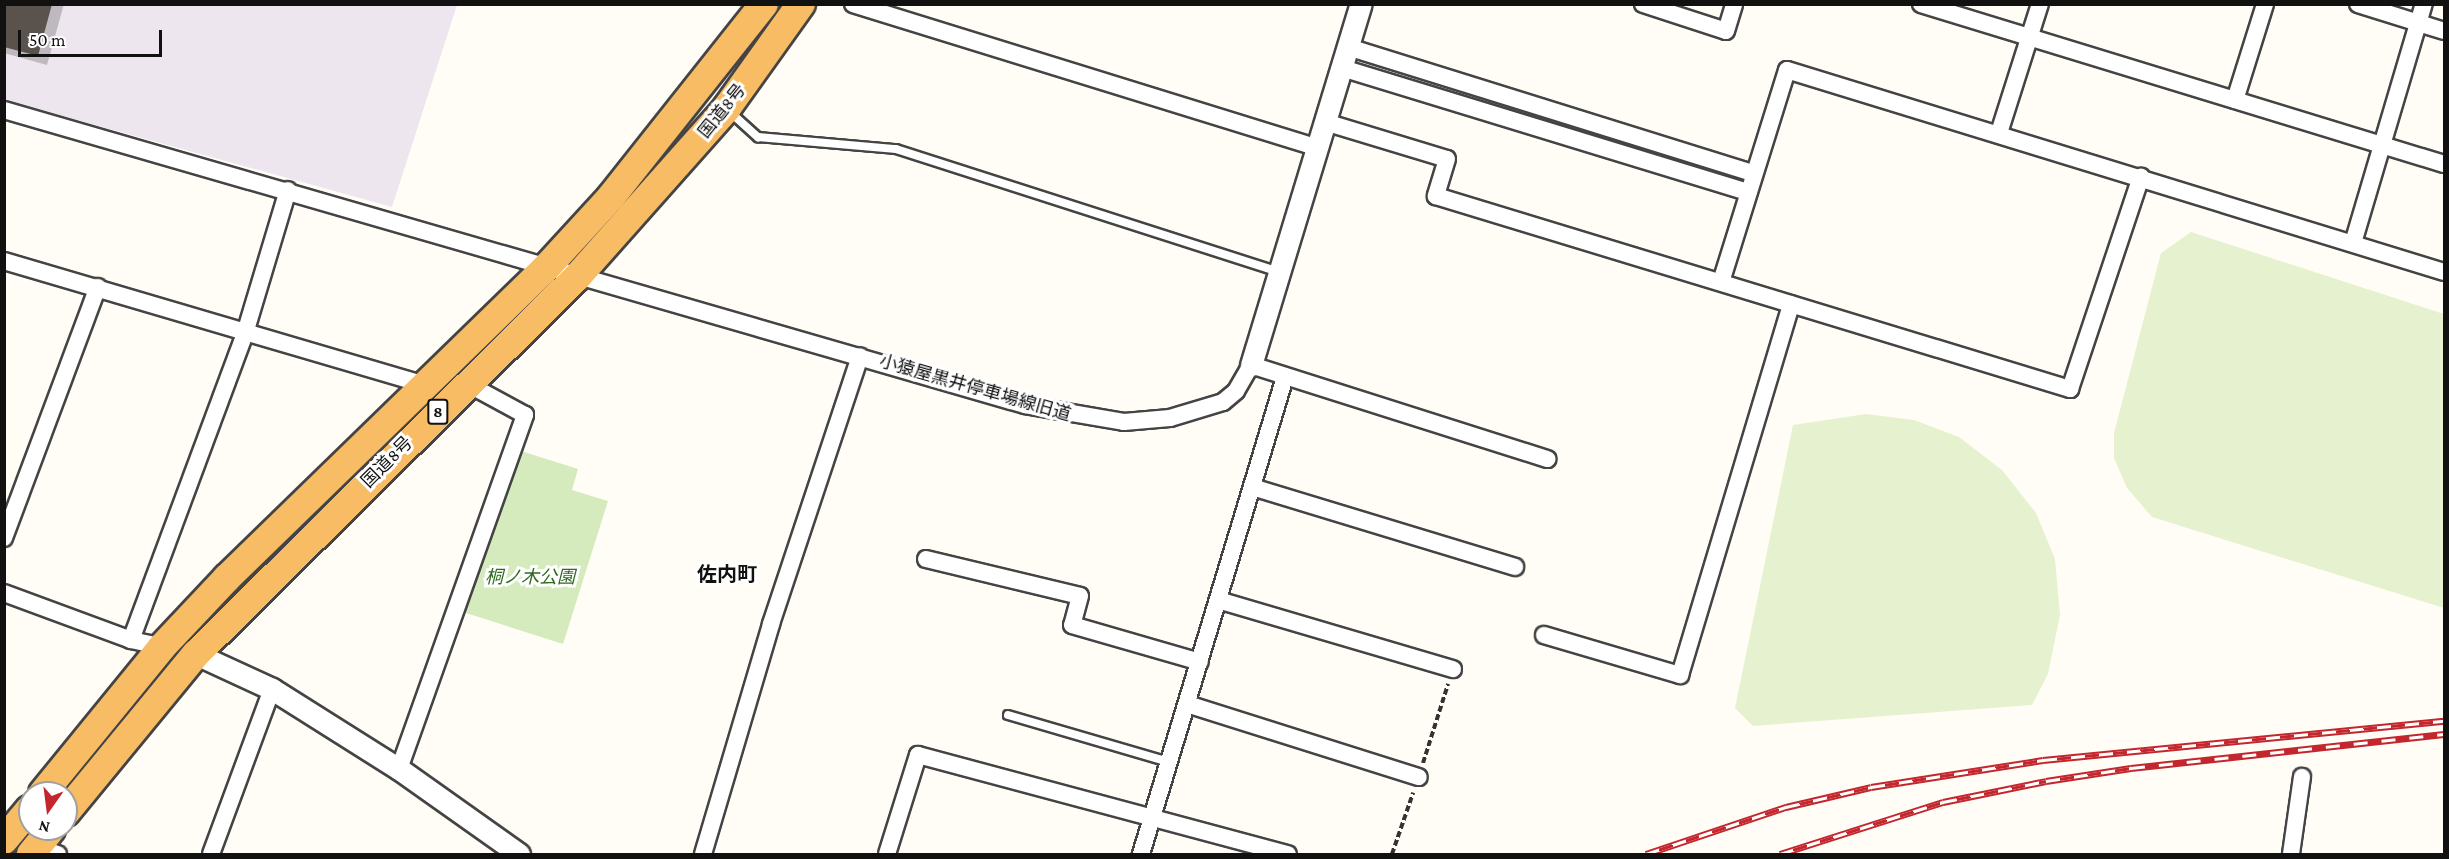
<!DOCTYPE html>
<html>
<head>
<meta charset="utf-8">
<style>
  body { margin:0 }
  #map { position:relative; width:2449px; height:859px; overflow:hidden; background:#fffdf5; font-family:"Crimson Pro","Noto Sans JP",serif }
  div>[style] { position:absolute }
  .industrial>* { inset:0; background:#eee6ef }
  .green>* { inset:0; background:#d5ebbd }
  .pitch>* { inset:0; background:#e6f2cf }
  .shadow>* { inset:0; background:#0003 }
  .building>* { inset:0; background:#5a524d }
  .path>* { height:4px; margin-top:-2px; transform-origin:0; background:repeating-linear-gradient(90deg,#333 0 6px,transparent 0 9px) }
  .roads { filter:drop-shadow(2px 0 #444) drop-shadow(-2px 0 #444) drop-shadow(0 2px #444) drop-shadow(0 -2px #444) }
  .service>* { height:8px; margin:-4px; padding:0 4px; transform-origin:4px; border-radius:4px; background:#fff }
  .minor>* { height:16px; margin:-8px; padding:0 8px; transform-origin:8px; border-radius:8px; background:#fff }
  .tertiary>* { height:21px; margin:-10.5px; padding:0 10.5px; transform-origin:10.5px; border-radius:10.5px; background:#fff }
  .trunk>* { height:28px; margin:-14px; padding:0 14px; transform-origin:14px; border-radius:14px; background:#f7bc64 }
  .rail>* { height:7px; margin-top:-3.5px; transform-origin:0; background:repeating-linear-gradient(90deg,#fff 0 14px,#c4262e 0 28px); box-sizing:border-box; border-block:2px solid #c4262e }
  span { translate:-50% -50%; white-space:nowrap; text-align:center; line-height:1.15; -webkit-text-stroke:6px #fff; paint-order:stroke }
  .shield-label span { padding:2px 4px; background:#fff; border:2px solid; border-radius:4px; -webkit-text-stroke-width:0 }
  .shield-label { font-size:16px; color:#111; font-weight:700 }
  .street-label { font-size:18px; color:#111 }
  .park-label { font-size:18px; color:#2f6b1f; font-style:italic }
  .neighbourhood-label { font-size:20px; color:#111; font-weight:700 }
  .frame { position:absolute; inset:0; border:6px solid #111; pointer-events:none }
  .north { position:absolute; left:18px; top:781px; width:60px; height:60px; box-sizing:border-box; background:#fff; border:2px solid #a0a0a0; border-radius:50%; rotate:194deg; font-size:16px; font-weight:700; line-height:24px; text-align:center; color:#111 }
  .north::after { content:''; display:block; margin:auto; width:21px; height:27px; background:#c4262e; clip-path:polygon(50% 0,100% 100%,50% 72%,0 100%) }
  .scale { position:absolute; left:18px; top:30px; width:144px; height:27px; box-sizing:border-box; border:3px solid #111; border-top:0; padding-left:8px; font-size:18px; line-height:21px; white-space:nowrap; color:#111; -webkit-text-stroke:4px #fff; paint-order:stroke }
</style>
</head>
<body>
<div id="map">
  <div class="industrial">
    <div style="clip-path:polygon(4px 5px,457px 5px,392px 207px,5px 100px)"></div>
  </div>
  <div class="green">
    <div style="clip-path:polygon(521px 451px,578px 469px,572px 490px,608px 501px,563px 644px,463px 612px)"></div>
  </div>
  <div class="pitch">
    <div style="clip-path:polygon(2191px 232px,2444px 314px,2444px 608px,2152px 517px,2127px 488px,2114px 458px,2114px 433px,2161px 253px)"></div>
    <div style="clip-path:polygon(1866px 414px,1914px 420px,1959px 437px,2002px 470px,2036px 513px,2055px 559px,2060px 615px,2048px 674px,2032px 705px,1753px 726px,1735px 708px,1793px 425px)"></div>
  </div>
  <div class="shadow">
    <div style="clip-path:polygon(4px 4px,64px 4px,47px 65px,4px 53px)"></div>
  </div>
  <div class="building">
    <div style="clip-path:polygon(4px 4px,52px 4px,38px 56px,4px 47px)"></div>
  </div>
  <div class="path">
    <div style="left:1423px;top:763px;width:83px;rotate:-72.4deg"></div>
    <div style="left:1392px;top:854px;width:65px;rotate:-71deg"></div>
  </div>
  <div class="roads">
    <div class="service">
      <div style="left:730px;top:112px;width:38px;rotate:42deg"></div>
      <div style="left:758px;top:137px;width:139px;rotate:5deg"></div>
      <div style="left:896px;top:149px;width:402px;rotate:17.8deg"></div>
      <div style="left:1008px;top:715px;width:168px;rotate:16.3deg"></div>
    </div>
    <div class="minor">
      <div style="left:853px;top:4px;width:486px;rotate:17.2deg"></div>
      <div style="left:1643px;top:4px;width:87px;rotate:18deg"></div>
      <div style="left:1726px;top:31px;width:28px;rotate:-73deg"></div>
      <div style="left:1921px;top:4px;width:547px;rotate:17.01deg"></div>
      <div style="left:2358px;top:4px;width:90px;rotate:17.4deg"></div>
      <div style="left:1348px;top:47px;width:424px;rotate:17.3deg"></div>
      <div style="left:1342px;top:68px;width:425px;rotate:17deg"></div>
      <div style="left:2235px;top:100px;width:101px;rotate:-72.6deg"></div>
      <div style="left:4px;top:110px;width:1063px;rotate:16.12deg"></div>
      <div style="left:1025px;top:405px;width:100px;rotate:9.7deg"></div>
      <div style="left:1124px;top:422px;width:46px;rotate:-5deg"></div>
      <div style="left:1170px;top:418px;width:55px;rotate:-16.8deg"></div>
      <div style="left:1223px;top:402px;width:17px;rotate:-40deg"></div>
      <div style="left:1236px;top:391px;width:30px;rotate:-60deg"></div>
      <div style="left:1251px;top:365px;width:311px;rotate:17.6deg"></div>
      <div style="left:1325px;top:122px;width:127px;rotate:16.9deg"></div>
      <div style="left:1447px;top:159px;width:39px;rotate:107deg"></div>
      <div style="left:1436px;top:196px;width:663px;rotate:16.93deg"></div>
      <div style="left:2070px;top:389px;width:224px;rotate:-71.5deg"></div>
      <div style="left:1999px;top:133px;width:135px;rotate:-72.4deg"></div>
      <div style="left:2353px;top:243px;width:249px;rotate:-73.5deg"></div>
      <div style="left:4px;top:261px;width:439px;rotate:16.4deg"></div>
      <div style="left:1721px;top:282px;width:222px;rotate:-72.7deg"></div>
      <div style="left:1787px;top:70px;width:687px;rotate:17.09deg"></div>
      <div style="left:1252px;top:487px;width:275px;rotate:16.9deg"></div>
      <div style="left:4px;top:538px;width:268px;rotate:-69.5deg"></div>
      <div style="left:926px;top:559px;width:158px;rotate:13.5deg"></div>
      <div style="left:1080px;top:596px;width:30px;rotate:105deg"></div>
      <div style="left:1072px;top:625px;width:133px;rotate:16.1deg"></div>
      <div style="left:4px;top:593px;width:135px;rotate:20.3deg"></div>
      <div style="left:131px;top:640px;width:38px;rotate:12deg"></div>
      <div style="left:1218px;top:600px;width:245px;rotate:16.4deg"></div>
      <div style="left:1544px;top:635px;width:142px;rotate:16.4deg"></div>
      <div style="left:1680px;top:675px;width:387px;rotate:-73.3deg"></div>
      <div style="left:131px;top:640px;width:331px;rotate:-69.6deg"></div>
      <div style="left:246px;top:330px;width:146px;rotate:-73.3deg"></div>
      <div style="left:1187px;top:704px;width:243px;rotate:17.5deg"></div>
      <div style="left:399px;top:769px;width:376px;rotate:-70.4deg"></div>
      <div style="left:525px;top:415px;width:65px;rotate:-151.5deg"></div>
      <div style="left:36px;top:847px;width:23px;rotate:18deg"></div>
      <div style="left:211px;top:854px;width:176px;rotate:-69.7deg"></div>
      <div style="left:703px;top:854px;width:240px;rotate:-73.5deg"></div>
      <div style="left:771px;top:624px;width:282px;rotate:-71.6deg"></div>
      <div style="left:887px;top:854px;width:104px;rotate:-72.6deg"></div>
      <div style="left:918px;top:755px;width:383px;rotate:15deg"></div>
      <div style="left:1141px;top:854px;width:498px;rotate:-73.2deg"></div>
      <div style="left:2291px;top:854px;width:78px;rotate:-81.9deg"></div>
    </div>
    <div class="tertiary">
      <div style="left:1251px;top:365px;width:377px;rotate:-73.1deg"></div>
      <div style="left:196px;top:654px;width:84px;rotate:24.7deg"></div>
      <div style="left:272px;top:689px;width:150px;rotate:32.2deg"></div>
      <div style="left:399px;top:769px;width:147px;rotate:35.3deg"></div>
    </div>
    <div class="trunk">
      <div style="left:43px;top:793px;width:188px;rotate:-50.8deg"></div>
      <div style="left:162px;top:647px;width:95px;rotate:-46.7deg"></div>
      <div style="left:227px;top:578px;width:445px;rotate:-44.2deg"></div>
      <div style="left:546px;top:268px;width:96px;rotate:-47.5deg"></div>
      <div style="left:611px;top:197px;width:246px;rotate:-51.6deg"></div>
      <div style="left:66px;top:812px;width:205px;rotate:-50.6deg"></div>
      <div style="left:196px;top:654px;width:536px;rotate:-44.7deg"></div>
      <div style="left:577px;top:277px;width:225px;rotate:-48.4deg"></div>
      <div style="left:726px;top:109px;width:129px;rotate:-54.5deg"></div>
      <div style="left:4px;top:840px;width:40px;rotate:-50deg"></div>
      <div style="left:31px;top:854px;width:32px;rotate:-51deg"></div>
    </div>
  </div>
  <div class="rail">
    <div style="left:1646px;top:854px;width:148px;rotate:-18.6deg"></div>
    <div style="left:1786px;top:807px;width:87px;rotate:-13.2deg"></div>
    <div style="left:1871px;top:787px;width:174px;rotate:-8.9deg"></div>
    <div style="left:2043px;top:760px;width:403px;rotate:-5.6deg"></div>
    <div style="left:1780px;top:854px;width:171px;rotate:-17.7deg"></div>
    <div style="left:1943px;top:802px;width:105px;rotate:-11.5deg"></div>
    <div style="left:2046px;top:781px;width:86px;rotate:-8.7deg"></div>
    <div style="left:2131px;top:768px;width:315px;rotate:-6.2deg"></div>
  </div>
  <div class="shield-label">
    <span style="left:438px;top:412px">8</span>
  </div>
  <div class="street-label">
    <span style="left:722px;top:111px;rotate:-51deg">国道8号</span>
    <span style="left:975px;top:388px;rotate:16deg">小猿屋黒井停車場線旧道</span>
    <span style="left:387px;top:462px;rotate:-45deg">国道8号</span>
  </div>
  <div class="park-label">
    <span style="left:530px;top:577px">桐ノ木公園</span>
  </div>
  <div class="neighbourhood-label">
    <span style="left:727px;top:574px">佐内町</span>
  </div>
  <div class="frame"></div>
  <div class="north">N</div>
  <div class="scale">50 m</div>
</div>
</body>
</html>
